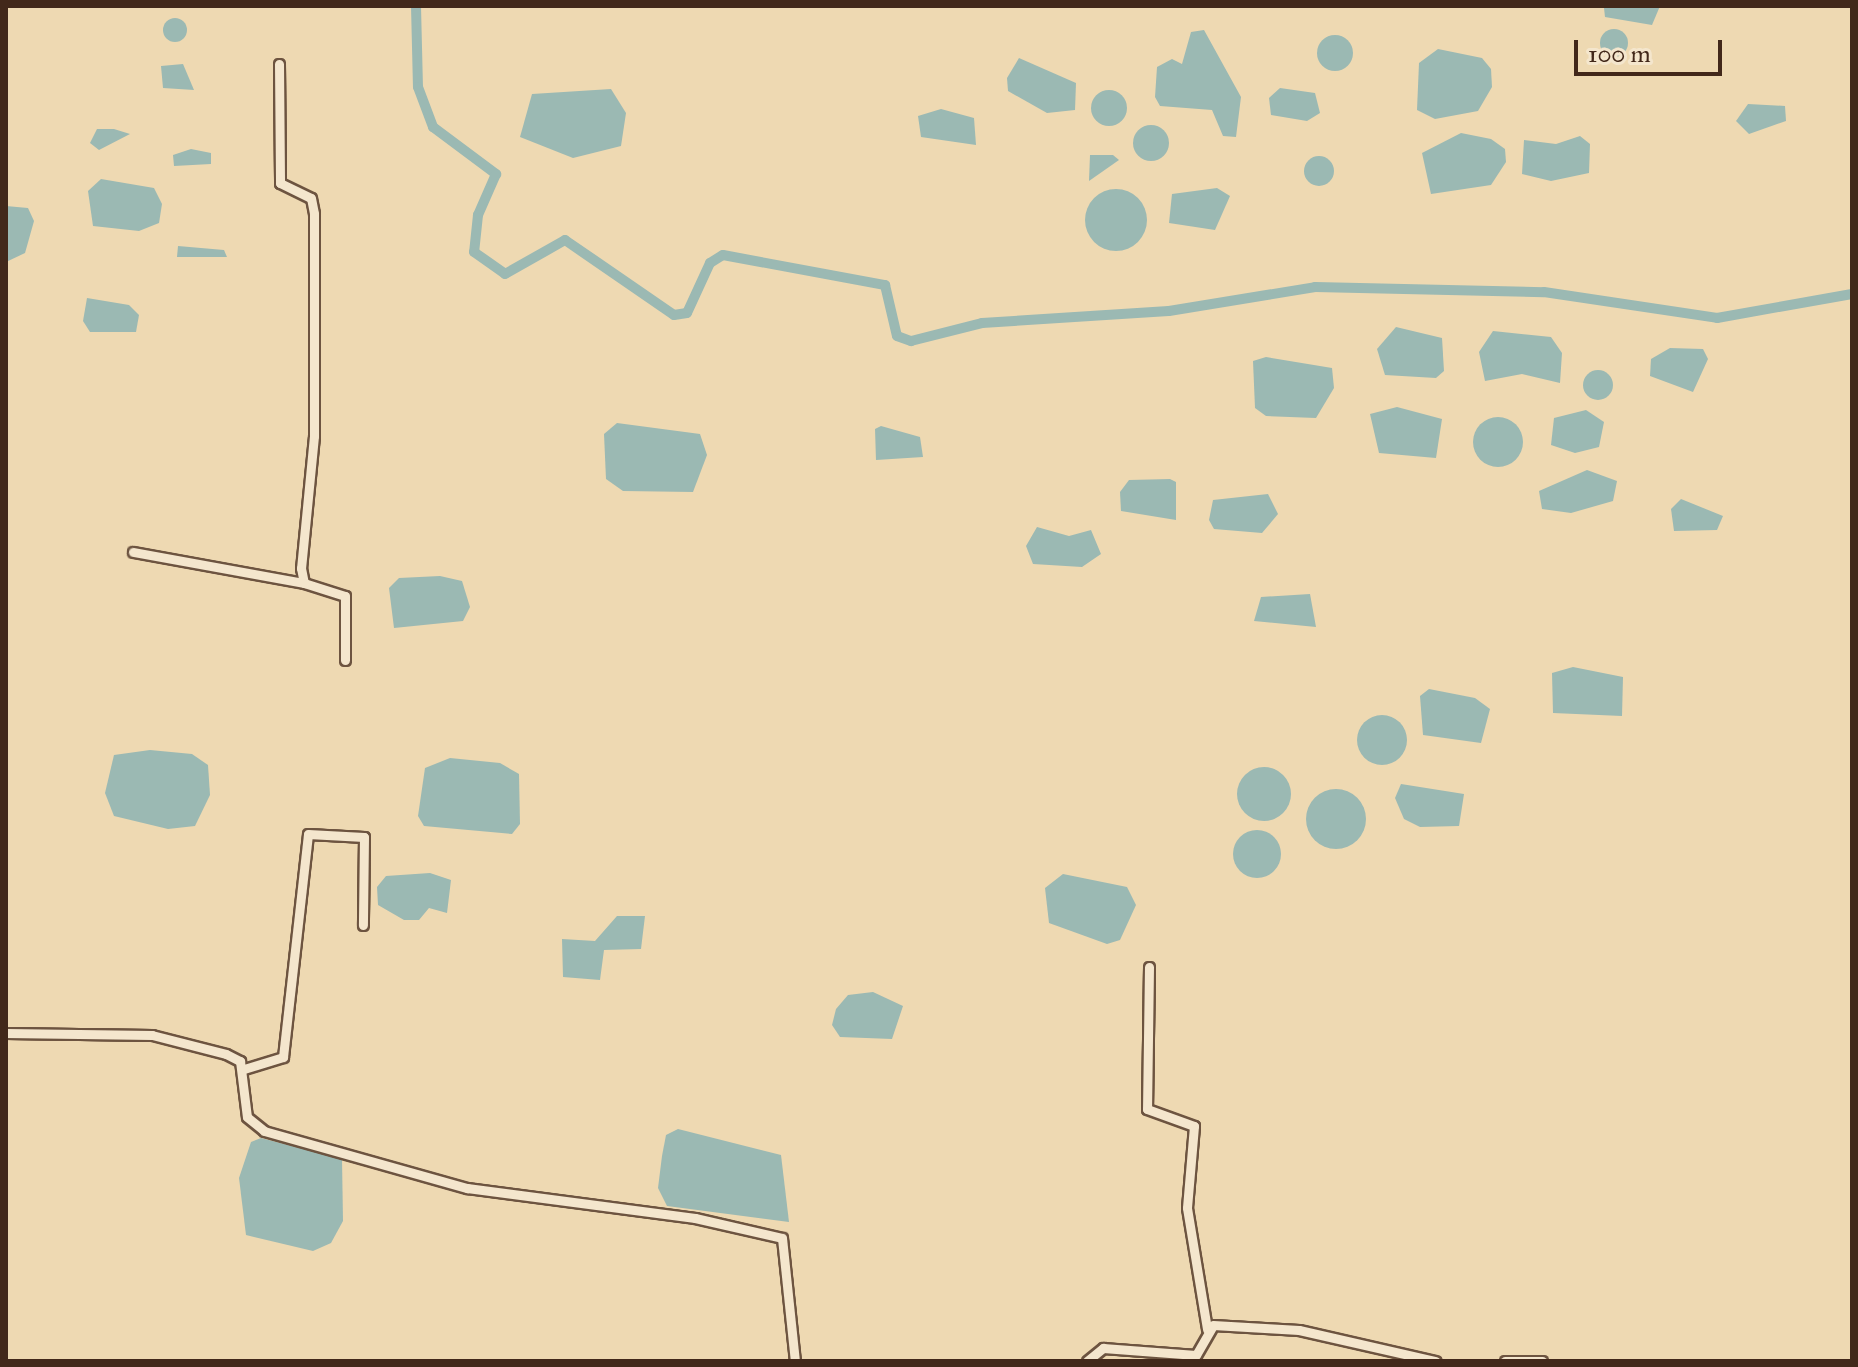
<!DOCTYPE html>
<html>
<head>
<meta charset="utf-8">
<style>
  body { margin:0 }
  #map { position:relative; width:1858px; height:1367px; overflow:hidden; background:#eed9b2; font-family:"IM FELL Great Primer",serif }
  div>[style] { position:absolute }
  .water>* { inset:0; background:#9bb9b3 }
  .round { border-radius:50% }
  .canal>* { height:10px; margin:-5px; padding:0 5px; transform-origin:5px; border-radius:5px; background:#9bb9b3 }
  .roads { filter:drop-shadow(2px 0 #6d5440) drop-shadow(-2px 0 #6d5440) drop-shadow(0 2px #6d5440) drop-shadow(0 -2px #6d5440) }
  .minor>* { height:9px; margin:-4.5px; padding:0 4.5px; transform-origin:4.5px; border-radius:4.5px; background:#f4e6cd }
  span { translate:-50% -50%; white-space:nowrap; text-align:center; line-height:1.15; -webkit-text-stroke:6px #f4e6cd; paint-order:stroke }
  .frame { position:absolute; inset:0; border:8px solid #42281a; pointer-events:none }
  .scale { position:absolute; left:1574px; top:40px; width:148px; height:36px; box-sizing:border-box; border:4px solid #42281a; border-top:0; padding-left:10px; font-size:24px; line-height:28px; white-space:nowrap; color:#42281a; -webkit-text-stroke:6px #f4e6cd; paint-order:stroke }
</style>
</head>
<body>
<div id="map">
  <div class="water">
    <div style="clip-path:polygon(1660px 6px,1652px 25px,1605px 17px,1604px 8px)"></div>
    <div class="round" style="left:163px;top:18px;width:24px;height:24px"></div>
    <div class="round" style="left:1600px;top:29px;width:28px;height:28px"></div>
    <div style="clip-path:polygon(1204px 30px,1241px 97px,1236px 137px,1223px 136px,1212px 110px,1160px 106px,1155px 97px,1157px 67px,1172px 59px,1182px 64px,1191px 32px)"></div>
    <div class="round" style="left:1317px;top:35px;width:36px;height:36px"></div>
    <div style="clip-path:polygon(1438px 49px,1482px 58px,1491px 69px,1492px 87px,1478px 111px,1435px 119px,1417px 110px,1419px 63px)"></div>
    <div style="clip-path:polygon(1019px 58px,1076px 83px,1075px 110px,1047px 113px,1008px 91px,1007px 78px)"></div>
    <div style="clip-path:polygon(183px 64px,194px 90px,163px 88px,161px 66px)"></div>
    <div style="clip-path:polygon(1280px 88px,1315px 93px,1320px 113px,1307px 121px,1271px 115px,1269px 98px)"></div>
    <div style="clip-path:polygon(611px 89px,626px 113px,621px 146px,573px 158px,520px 137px,532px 94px)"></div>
    <div class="round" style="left:1091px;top:90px;width:36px;height:36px"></div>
    <div style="clip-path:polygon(1748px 104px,1785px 106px,1786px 121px,1749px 134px,1736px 121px)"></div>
    <div style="clip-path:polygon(941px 109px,974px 118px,976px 145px,921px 137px,918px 116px)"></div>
    <div class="round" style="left:1133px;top:125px;width:36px;height:36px"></div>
    <div style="clip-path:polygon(97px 129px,114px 129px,130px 134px,99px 150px,90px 143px)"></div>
    <div style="clip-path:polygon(1461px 133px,1491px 139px,1505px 149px,1506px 162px,1491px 185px,1431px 194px,1422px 153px)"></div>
    <div style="clip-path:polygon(1580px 136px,1590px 144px,1589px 173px,1551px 181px,1522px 174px,1524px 140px,1556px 144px)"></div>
    <div style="clip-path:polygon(191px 149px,211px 153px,211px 164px,174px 166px,173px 155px)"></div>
    <div style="clip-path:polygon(1090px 155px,1113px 155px,1119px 160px,1089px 181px)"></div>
    <div class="round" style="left:1304px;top:156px;width:30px;height:30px"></div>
    <div style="clip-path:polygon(101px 179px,154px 188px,162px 204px,159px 223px,139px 231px,93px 226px,88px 191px)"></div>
    <div style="clip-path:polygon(1217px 188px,1230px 196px,1215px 230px,1169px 223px,1172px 194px)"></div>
    <div class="round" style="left:1085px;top:189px;width:62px;height:62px"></div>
    <div style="clip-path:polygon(6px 206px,28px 208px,34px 221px,25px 253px,6px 262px)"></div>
    <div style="clip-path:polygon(178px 246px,224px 250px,227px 257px,177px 257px)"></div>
    <div style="clip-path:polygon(87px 298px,129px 305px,139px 315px,136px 332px,90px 332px,83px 321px)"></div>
    <div style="clip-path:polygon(1396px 327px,1442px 338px,1444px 371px,1436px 378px,1385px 375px,1377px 349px)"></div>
    <div style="clip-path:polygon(1493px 331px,1551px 337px,1562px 353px,1560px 383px,1522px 374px,1485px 381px,1479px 352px)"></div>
    <div style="clip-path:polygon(1670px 348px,1703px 349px,1708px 359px,1693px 392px,1650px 376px,1651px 359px)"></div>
    <div style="clip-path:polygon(1266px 357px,1332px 368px,1334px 388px,1316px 418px,1266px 416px,1255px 408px,1253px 361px)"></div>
    <div class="round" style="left:1583px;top:370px;width:30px;height:30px"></div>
    <div style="clip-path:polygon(1397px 407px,1442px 419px,1436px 458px,1379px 453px,1370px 414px)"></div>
    <div style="clip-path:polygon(1586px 410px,1604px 422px,1599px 447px,1575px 453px,1551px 445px,1554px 418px)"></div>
    <div class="round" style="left:1473px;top:417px;width:50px;height:50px"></div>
    <div style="clip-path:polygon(617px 423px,700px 434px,707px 455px,693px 492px,623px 491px,606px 479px,604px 434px)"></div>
    <div style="clip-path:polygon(881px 426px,920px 437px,923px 457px,876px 460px,875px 429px)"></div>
    <div style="clip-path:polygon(1587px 470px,1617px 481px,1613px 501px,1571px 513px,1542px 509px,1539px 491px)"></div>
    <div style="clip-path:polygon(1170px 479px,1176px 482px,1176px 520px,1121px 511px,1120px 492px,1129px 480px)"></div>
    <div style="clip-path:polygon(1268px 494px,1278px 514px,1262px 533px,1214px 529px,1209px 520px,1213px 500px)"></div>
    <div style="clip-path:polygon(1681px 499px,1723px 516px,1717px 530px,1674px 531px,1671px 509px)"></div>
    <div style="clip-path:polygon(1037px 527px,1069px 536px,1091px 530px,1101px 554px,1082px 567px,1033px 564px,1026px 546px)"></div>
    <div style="clip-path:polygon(440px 576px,462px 581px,470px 607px,463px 621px,394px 628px,389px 588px,399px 578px)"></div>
    <div style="clip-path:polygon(1310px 594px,1316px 627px,1254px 621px,1261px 597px)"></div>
    <div style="clip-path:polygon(1573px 667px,1623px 677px,1622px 716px,1553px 713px,1552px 673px)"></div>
    <div style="clip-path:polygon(1429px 689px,1475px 698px,1490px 709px,1481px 743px,1423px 735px,1420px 696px)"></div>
    <div class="round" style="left:1357px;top:715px;width:50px;height:50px"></div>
    <div style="clip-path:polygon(150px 750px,192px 754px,208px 765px,210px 795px,195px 826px,168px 829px,114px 816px,105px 793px,114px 755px)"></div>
    <div style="clip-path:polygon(450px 758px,500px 763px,519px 774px,520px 824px,512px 834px,424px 826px,418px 816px,425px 768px)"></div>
    <div class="round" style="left:1237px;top:767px;width:54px;height:54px"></div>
    <div style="clip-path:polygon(1401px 784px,1464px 794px,1459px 826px,1420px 827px,1404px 819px,1395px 798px)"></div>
    <div class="round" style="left:1306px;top:789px;width:60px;height:60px"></div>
    <div class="round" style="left:1233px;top:830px;width:48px;height:48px"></div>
    <div style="clip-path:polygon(430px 873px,451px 880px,447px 913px,429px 908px,419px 920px,404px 920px,378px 905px,377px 887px,386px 876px)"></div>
    <div style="clip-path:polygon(1063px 874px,1127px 887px,1136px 905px,1120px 940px,1107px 944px,1049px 923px,1045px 888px)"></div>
    <div style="clip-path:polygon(617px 916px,645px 916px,641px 949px,604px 950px,600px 980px,563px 977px,562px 939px,595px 941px)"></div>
    <div style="clip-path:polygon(873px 992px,903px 1006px,892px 1039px,840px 1037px,832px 1025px,836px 1009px,848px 995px)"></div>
    <div style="clip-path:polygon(678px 1129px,781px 1155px,789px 1222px,667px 1206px,658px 1188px,662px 1156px,666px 1135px)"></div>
    <div style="clip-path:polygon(261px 1138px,342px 1159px,343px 1221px,331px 1243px,313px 1251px,246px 1235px,239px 1178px,251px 1142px)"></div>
  </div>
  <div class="canal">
    <div style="left:416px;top:6px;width:81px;rotate:88.6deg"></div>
    <div style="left:418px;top:87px;width:43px;rotate:69.4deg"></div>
    <div style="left:433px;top:127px;width:79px;rotate:36.7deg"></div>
    <div style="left:496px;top:174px;width:45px;rotate:113.7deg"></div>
    <div style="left:478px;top:215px;width:37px;rotate:96deg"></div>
    <div style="left:474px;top:252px;width:38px;rotate:35deg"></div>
    <div style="left:505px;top:274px;width:69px;rotate:-29.5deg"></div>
    <div style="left:565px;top:240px;width:132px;rotate:34.5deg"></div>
    <div style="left:674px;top:315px;width:13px;rotate:-9deg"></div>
    <div style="left:687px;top:313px;width:55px;rotate:-65.3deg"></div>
    <div style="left:710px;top:263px;width:15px;rotate:-32deg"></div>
    <div style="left:723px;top:255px;width:165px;rotate:10.5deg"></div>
    <div style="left:885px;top:285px;width:52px;rotate:76.8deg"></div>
    <div style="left:897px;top:336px;width:15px;rotate:20deg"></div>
    <div style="left:911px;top:341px;width:73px;rotate:-14.2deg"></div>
    <div style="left:982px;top:323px;width:187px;rotate:-3.7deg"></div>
    <div style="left:1169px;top:311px;width:148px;rotate:-9.3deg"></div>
    <div style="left:1315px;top:287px;width:229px;rotate:1.3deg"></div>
    <div style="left:1544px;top:292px;width:175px;rotate:8.5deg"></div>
    <div style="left:1717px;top:318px;width:137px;rotate:-10.1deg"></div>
  </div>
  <div class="roads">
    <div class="minor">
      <div style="left:279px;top:64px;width:119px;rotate:89.5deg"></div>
      <div style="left:280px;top:183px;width:34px;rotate:26deg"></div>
      <div style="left:311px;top:198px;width:16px;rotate:79deg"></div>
      <div style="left:314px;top:214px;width:222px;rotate:90deg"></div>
      <div style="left:314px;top:436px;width:133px;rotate:95.6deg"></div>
      <div style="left:301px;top:568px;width:15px;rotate:79deg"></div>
      <div style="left:304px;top:583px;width:43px;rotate:17.6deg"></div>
      <div style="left:345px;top:596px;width:64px;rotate:90deg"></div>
      <div style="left:133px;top:552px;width:174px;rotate:10.3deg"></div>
      <div style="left:1149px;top:967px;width:142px;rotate:90.8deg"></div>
      <div style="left:1147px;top:1109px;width:50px;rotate:19.9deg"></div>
      <div style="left:1194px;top:1126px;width:82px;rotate:94.9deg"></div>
      <div style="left:1187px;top:1208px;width:123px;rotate:80.6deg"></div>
      <div style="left:6px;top:1033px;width:146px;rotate:0.8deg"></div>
      <div style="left:152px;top:1035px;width:76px;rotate:14.4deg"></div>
      <div style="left:226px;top:1054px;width:16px;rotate:27deg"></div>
      <div style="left:240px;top:1061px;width:56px;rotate:82.9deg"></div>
      <div style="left:247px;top:1117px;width:22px;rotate:39deg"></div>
      <div style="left:264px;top:1131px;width:211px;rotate:15.7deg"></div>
      <div style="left:467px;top:1188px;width:230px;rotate:7.5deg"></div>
      <div style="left:695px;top:1218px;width:89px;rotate:12.9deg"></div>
      <div style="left:782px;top:1238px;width:124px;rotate:84deg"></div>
      <div style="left:244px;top:1069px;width:41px;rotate:-17.1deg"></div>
      <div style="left:283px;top:1057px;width:224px;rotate:-83.6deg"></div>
      <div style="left:308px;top:834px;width:56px;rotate:3.1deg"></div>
      <div style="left:364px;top:837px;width:88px;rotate:90.7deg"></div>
      <div style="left:1087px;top:1361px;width:21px;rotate:-39deg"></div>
      <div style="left:1103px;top:1348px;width:93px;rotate:4.3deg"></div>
      <div style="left:1196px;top:1355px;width:34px;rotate:-60deg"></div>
      <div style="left:1213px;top:1325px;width:86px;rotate:3.3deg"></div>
      <div style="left:1299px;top:1330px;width:140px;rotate:12.8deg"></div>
      <div style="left:1505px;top:1361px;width:37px"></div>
    </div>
  </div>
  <div class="frame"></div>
  <div class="scale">100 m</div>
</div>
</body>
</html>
